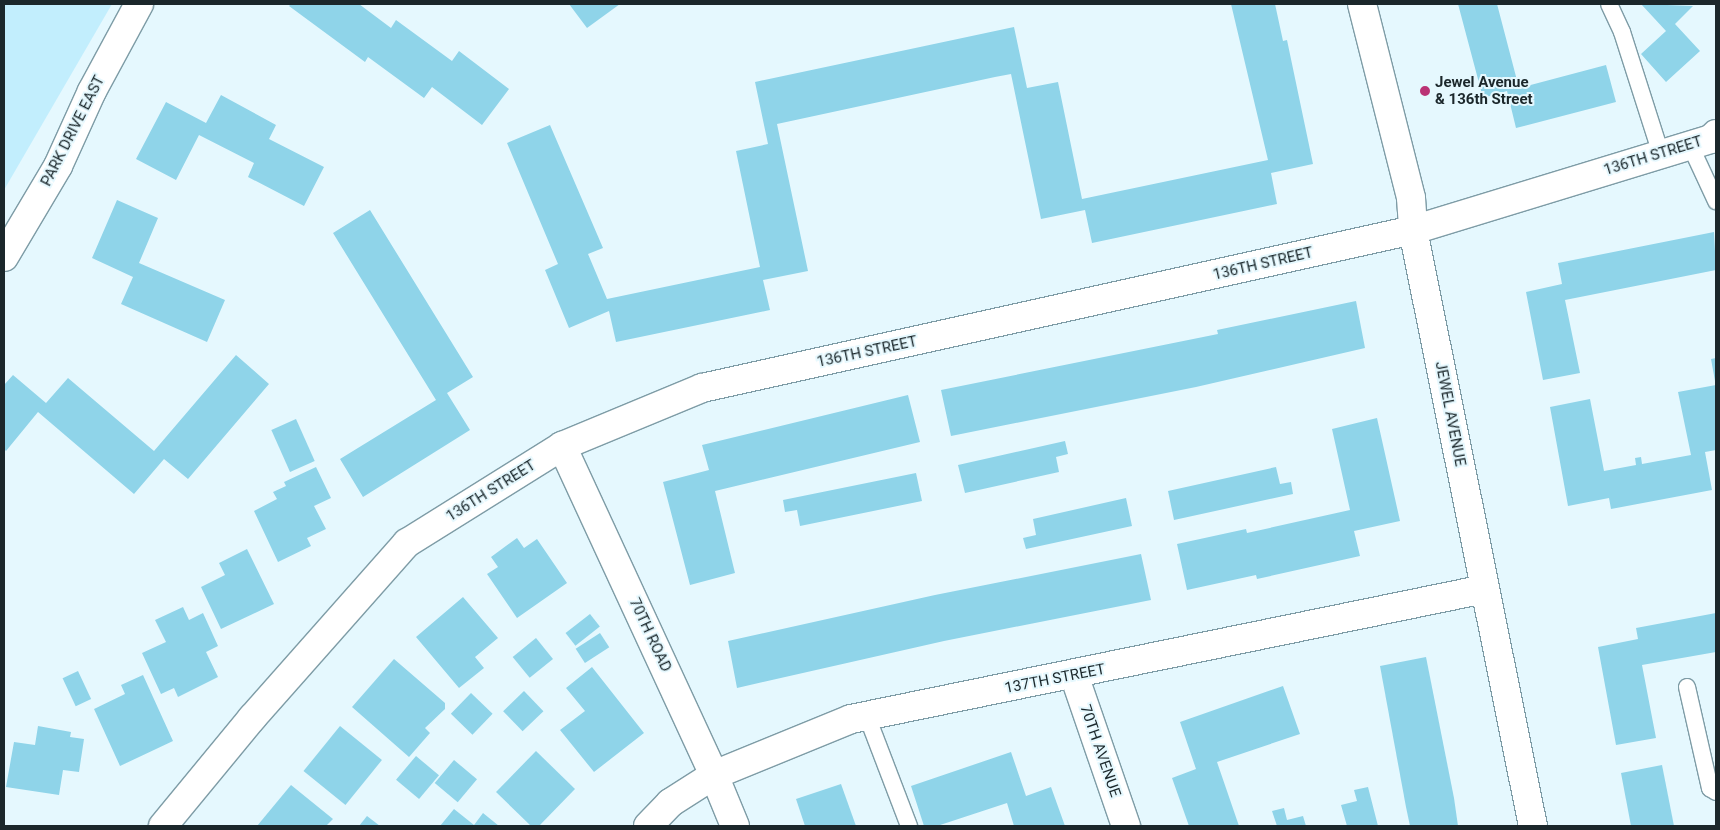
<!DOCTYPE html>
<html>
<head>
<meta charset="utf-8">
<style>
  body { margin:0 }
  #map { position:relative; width:1720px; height:830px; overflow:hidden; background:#e5f8fe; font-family:Roboto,sans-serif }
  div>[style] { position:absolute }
  .green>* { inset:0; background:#c2eefd }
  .building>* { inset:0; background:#8fd4e9; transform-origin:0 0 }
  .roads { filter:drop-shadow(1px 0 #7e9ca6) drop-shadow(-1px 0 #7e9ca6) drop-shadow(0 1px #7e9ca6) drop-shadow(0 -1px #7e9ca6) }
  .lane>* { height:16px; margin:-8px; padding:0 8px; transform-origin:8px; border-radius:8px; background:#fff }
  .street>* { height:28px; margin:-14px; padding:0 14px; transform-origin:14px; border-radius:14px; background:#fff }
  .secondary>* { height:28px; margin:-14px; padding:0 14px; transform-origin:14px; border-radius:14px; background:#fff }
  .dots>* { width:14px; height:14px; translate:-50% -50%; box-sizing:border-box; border:2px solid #e5f8fe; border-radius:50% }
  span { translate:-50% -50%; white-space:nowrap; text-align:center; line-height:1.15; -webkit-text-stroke:4px #e5f8fe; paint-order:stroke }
  .poi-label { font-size:15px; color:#1b272b; font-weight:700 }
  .left { translate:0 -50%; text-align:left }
  .street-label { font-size:15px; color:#1b272b }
  .frame { position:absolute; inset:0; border:5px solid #1b272b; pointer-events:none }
</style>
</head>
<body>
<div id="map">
  <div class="green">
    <div style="clip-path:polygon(4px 4px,112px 4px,4px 190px)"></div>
  </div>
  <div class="building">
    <div style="clip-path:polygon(291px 4px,359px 4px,391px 28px,396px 20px,452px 61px,459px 51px,509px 89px,482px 125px,432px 87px,424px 98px,368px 57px,365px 62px,289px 6px)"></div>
    <div style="clip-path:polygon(569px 4px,620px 4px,587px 28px)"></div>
    <div style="clip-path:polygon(1231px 4px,1275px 4px,1283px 41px,1287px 40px,1313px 164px,1271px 173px,1277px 204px,1092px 243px,1085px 210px,1041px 219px,1011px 74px,995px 77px,777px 124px,808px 271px,763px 280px,770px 310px,616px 342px,609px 311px,569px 328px,545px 270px,558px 264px,507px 143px,550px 125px,603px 248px,588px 254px,607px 299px,760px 267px,736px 151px,768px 144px,755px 82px,920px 47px,1014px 27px,1027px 88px,1058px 82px,1082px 199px,1268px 160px)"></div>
    <div style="clip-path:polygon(1458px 4px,1497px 4px,1519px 88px,1606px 65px,1616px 102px,1516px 128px,1507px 91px,1483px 98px)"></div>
    <div style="clip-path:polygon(1641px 4px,1693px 6px,1675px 24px,1700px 51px,1666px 82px,1641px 54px,1666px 31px)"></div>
    <div style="clip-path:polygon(221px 95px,276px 125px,269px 139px,324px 167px,304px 206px,248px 177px,254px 163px,199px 135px,176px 180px,136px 159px,166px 102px,206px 123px)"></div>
    <div style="clip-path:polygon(117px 200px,158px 218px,139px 263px,225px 300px,207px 342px,121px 304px,133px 277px,92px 258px)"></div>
    <div style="clip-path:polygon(370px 210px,473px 377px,447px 393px,470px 430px,363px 497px,340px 459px,436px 400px,333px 233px)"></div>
    <div style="clip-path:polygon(1714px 232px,1716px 270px,1565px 300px,1580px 373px,1543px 380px,1526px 292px,1562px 284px,1558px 263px)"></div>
    <div style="clip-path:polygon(1356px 301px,1365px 348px,1196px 387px,951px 436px,941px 390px,1218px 334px,1217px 330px)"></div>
    <div style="clip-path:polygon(236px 355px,269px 384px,188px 479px,164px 459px,134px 494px,38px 412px,6px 451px,4px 449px,4px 385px,13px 375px,46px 403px,68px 378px,154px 451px)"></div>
    <div style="clip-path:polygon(1716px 358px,1716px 381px,1715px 381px,1711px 359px)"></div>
    <div style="clip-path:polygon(1716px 385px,1716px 450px,1705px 452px,1712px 490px,1611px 509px,1609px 498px,1568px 506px,1550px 407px,1590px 399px,1604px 471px,1636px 465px,1635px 458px,1641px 457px,1642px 464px,1691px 455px,1678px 392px)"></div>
    <div style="clip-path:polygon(908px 395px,920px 442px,715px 491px,735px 573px,690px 585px,663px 482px,709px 470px,702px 445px)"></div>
    <div style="clip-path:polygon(1377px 418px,1400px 521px,1354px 531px,1360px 556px,1257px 579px,1256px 575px,1187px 590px,1177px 544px,1246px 529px,1247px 533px,1350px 510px,1332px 429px)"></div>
    <div style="left:296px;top:419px;width:46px;height:27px;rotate:66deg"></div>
    <div style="clip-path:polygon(1065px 441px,1068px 454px,1056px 457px,1059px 472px,965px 493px,958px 465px)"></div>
    <div style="clip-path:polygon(316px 467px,331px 498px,314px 506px,326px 529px,307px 538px,311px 546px,278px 562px,254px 511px,277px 499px,273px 492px,286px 486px,284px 482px)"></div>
    <div style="clip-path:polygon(1276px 467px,1280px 484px,1291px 482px,1293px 494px,1174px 520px,1168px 491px)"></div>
    <div style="clip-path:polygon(916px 473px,922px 501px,800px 526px,797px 510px,785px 512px,783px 500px)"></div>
    <div style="clip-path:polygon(1126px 498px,1132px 526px,1026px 549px,1023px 538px,1036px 535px,1033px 519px)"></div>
    <div style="clip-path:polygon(517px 538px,524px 548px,537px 539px,567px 583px,517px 618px,487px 574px,498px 567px,491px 557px)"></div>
    <div style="clip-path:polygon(247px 549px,274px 604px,221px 629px,201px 587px,225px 575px,219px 563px)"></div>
    <div style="clip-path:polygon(1141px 554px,1151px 600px,944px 641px,737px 688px,728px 641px,935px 595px)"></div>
    <div style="clip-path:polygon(463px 597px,498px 638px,475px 657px,484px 668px,459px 688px,416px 637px)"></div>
    <div style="clip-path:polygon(183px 607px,189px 620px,203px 613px,218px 646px,206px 652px,218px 677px,178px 697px,174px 688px,161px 694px,142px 653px,166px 642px,155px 620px)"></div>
    <div style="clip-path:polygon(1716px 613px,1716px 652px,1642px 665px,1656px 738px,1616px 745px,1598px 647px,1638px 639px,1636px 628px)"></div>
    <div style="left:590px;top:614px;width:16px;height:31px;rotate:52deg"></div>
    <div style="left:600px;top:633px;width:17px;height:29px;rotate:57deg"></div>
    <div style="left:536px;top:638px;width:27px;height:30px;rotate:51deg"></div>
    <div style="clip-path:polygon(1426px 657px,1454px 798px,1458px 826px,1410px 826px,1406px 807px,1380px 666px)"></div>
    <div style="clip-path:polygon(394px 659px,445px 703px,445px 709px,425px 728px,430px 733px,409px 757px,352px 707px)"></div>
    <div style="clip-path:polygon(592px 667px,644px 733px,594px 772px,560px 730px,585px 711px,566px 688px)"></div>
    <div style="left:78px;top:671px;width:31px;height:17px;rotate:65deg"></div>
    <div style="clip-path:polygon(143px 675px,173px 741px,120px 766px,94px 709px,125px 694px,121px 685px)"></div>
    <div style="clip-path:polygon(1283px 686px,1300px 734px,1217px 762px,1239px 826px,1189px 826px,1172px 778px,1196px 769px,1180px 722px)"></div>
    <div style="left:524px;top:691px;width:28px;height:29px;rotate:46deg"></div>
    <div style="left:471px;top:693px;width:30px;height:29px;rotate:44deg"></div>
    <div style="clip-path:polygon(38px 726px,71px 732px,70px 737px,84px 739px,79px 772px,63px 770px,59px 795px,6px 787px,14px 742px,35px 745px)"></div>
    <div style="left:340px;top:726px;width:54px;height:58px;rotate:39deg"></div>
    <div style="clip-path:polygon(536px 751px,575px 789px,539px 826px,531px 826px,496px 792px)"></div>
    <div style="clip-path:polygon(1011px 752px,1026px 796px,1051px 787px,1065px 826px,1014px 826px,1007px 803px,937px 826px,924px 826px,911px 786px)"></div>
    <div style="left:416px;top:756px;width:30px;height:31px;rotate:40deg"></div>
    <div style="left:454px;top:760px;width:30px;height:30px;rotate:40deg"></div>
    <div style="clip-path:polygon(1662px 765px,1674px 826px,1631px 826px,1621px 773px)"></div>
    <div style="clip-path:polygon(841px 784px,856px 826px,805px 826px,796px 799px)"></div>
    <div style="clip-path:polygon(291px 785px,333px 819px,326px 826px,257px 826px)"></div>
    <div style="clip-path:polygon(1368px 787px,1378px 826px,1347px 826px,1341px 805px,1357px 801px,1354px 790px)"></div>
    <div style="clip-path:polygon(1284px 808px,1287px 820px,1303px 816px,1306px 826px,1277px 826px,1272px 811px)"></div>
    <div style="clip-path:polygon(454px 809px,474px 825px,483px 813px,499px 826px,440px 826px)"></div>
    <div style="clip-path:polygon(367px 816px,380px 826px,359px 826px)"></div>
  </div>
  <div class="roads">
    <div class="lane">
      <div style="left:1609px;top:4px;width:31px;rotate:65deg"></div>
      <div style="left:1622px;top:32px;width:128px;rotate:72.3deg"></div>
      <div style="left:1690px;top:145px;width:62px;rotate:65.1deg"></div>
      <div style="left:1687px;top:687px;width:104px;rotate:77.2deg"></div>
      <div style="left:1710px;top:788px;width:7px;rotate:34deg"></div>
      <div style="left:867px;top:716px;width:118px;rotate:69.1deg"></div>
    </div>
    <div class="street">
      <div style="left:562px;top:446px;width:362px;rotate:65.2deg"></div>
      <div style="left:714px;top:775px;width:55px;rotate:67.6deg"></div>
      <div style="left:1074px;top:675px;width:160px;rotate:71deg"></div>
      <div style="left:163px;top:826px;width:140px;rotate:-50.5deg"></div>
      <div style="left:252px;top:718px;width:234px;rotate:-48.5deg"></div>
      <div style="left:407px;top:543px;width:183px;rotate:-32deg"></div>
      <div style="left:562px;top:446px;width:152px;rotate:-22.5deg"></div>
      <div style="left:702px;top:388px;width:728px;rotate:-12.53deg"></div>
      <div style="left:1413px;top:230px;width:312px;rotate:-17deg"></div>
      <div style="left:1711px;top:139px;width:7px;rotate:-45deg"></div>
      <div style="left:648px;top:826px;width:32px;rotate:-46deg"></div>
      <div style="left:670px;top:803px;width:52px;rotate:-32.5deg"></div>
      <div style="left:714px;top:775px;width:148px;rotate:-22.2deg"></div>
      <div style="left:851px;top:719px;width:647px;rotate:-11.59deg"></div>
    </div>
    <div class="secondary">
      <div style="left:1362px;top:4px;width:200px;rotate:75.8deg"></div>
      <div style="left:1411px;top:198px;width:32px;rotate:86deg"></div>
      <div style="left:1413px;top:230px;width:608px;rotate:78.62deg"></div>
      <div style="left:4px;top:257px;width:106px;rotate:-59.3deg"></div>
      <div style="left:58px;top:166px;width:82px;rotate:-65.6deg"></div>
      <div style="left:92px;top:91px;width:99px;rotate:-61.6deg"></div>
    </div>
  </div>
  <div class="dots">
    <div style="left:1425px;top:91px;background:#ba3375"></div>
  </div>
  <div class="poi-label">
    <span class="left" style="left:1435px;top:91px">Jewel Avenue<br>&amp; 136th Street</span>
  </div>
  <div class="street-label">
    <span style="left:73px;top:131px;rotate:-63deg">PARK DRIVE EAST</span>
    <span style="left:1653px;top:156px;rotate:-17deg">136TH STREET</span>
    <span style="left:1263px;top:264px;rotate:-13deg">136TH STREET</span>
    <span style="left:867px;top:352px;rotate:-12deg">136TH STREET</span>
    <span style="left:1450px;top:414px;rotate:79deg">JEWEL AVENUE</span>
    <span style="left:491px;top:491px;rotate:-32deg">136TH STREET</span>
    <span style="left:650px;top:635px;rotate:65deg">70TH ROAD</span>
    <span style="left:1055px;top:679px;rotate:-11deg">137TH STREET</span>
    <span style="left:1100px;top:751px;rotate:71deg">70TH AVENUE</span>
  </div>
  <div class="frame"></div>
</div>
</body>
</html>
